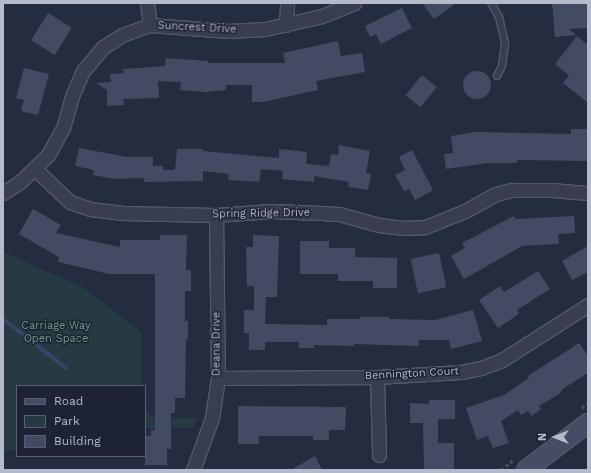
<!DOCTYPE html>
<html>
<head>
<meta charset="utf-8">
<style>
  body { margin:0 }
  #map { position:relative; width:591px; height:473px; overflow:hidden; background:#242c40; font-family:"Work Sans",sans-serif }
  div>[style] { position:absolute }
  .green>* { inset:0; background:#263a41 }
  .stream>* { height:4px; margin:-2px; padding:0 2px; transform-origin:2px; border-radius:2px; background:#374468 }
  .building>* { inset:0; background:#434b62; transform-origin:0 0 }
  .round { border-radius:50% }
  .path>* { height:2.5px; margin-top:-1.25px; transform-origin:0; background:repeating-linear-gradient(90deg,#44575e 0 3px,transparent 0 6px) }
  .roads { filter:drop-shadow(1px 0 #53596a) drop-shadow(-1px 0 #53596a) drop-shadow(0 1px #53596a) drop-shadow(0 -1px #53596a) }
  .lane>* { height:6px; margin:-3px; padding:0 3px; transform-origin:3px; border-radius:3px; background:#383e50 }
  .street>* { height:13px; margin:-6.5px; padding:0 6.5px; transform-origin:6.5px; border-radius:6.5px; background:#383e50 }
  .secondary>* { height:18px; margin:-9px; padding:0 9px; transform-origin:9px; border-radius:9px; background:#464c63 }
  span { translate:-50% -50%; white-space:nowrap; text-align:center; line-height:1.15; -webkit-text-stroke:3px #1d2335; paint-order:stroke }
  .street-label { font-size:11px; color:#b4baca }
  .park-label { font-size:11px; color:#6a9c7d }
  .frame { position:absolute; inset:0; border:4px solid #b4baca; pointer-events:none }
  .legend { position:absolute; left:16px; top:385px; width:130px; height:72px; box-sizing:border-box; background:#1d2335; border:1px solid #595f71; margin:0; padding:5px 7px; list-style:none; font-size:12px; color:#b4baca }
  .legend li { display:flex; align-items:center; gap:8px; height:20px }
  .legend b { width:20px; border:1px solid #595f71 }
  .north { position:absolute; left:535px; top:417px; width:40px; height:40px; -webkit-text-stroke:3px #1d2335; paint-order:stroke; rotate:270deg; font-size:11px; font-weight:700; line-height:16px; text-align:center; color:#b4baca }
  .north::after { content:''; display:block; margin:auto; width:14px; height:18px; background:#b4baca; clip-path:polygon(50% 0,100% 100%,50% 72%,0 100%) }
</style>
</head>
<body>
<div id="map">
  <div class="green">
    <div style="clip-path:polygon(3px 252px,84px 288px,142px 333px,141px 386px,17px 386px,17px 450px,3px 450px)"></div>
    <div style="clip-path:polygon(145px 410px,153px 418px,197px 418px,194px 428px,145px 428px)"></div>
  </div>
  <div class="stream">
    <div style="left:3px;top:319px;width:80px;rotate:37.9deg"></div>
  </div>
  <div class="building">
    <div style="clip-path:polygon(422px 3px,456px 3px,434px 19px)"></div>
    <div style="clip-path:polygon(552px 3px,588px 3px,588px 28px,569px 29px,576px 35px,555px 37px)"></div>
    <div style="clip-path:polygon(402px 8px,412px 28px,381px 44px,376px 34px,370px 37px,365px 26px)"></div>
    <div style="left:48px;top:13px;width:28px;height:32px;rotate:32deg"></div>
    <div style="clip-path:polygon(577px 36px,588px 45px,588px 103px,563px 83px,569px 75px,555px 64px)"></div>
    <div style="clip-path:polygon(338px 41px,341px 56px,362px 53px,365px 72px,316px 81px,318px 90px,263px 102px,252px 102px,252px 85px,226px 85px,226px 90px,206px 92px,180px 90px,181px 82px,158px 81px,159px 98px,123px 99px,124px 105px,107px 106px,107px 90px,96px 83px,111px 82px,110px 74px,124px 73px,123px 69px,165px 66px,166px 58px,208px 61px,208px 63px,285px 63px,283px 53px)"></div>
    <div style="clip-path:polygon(24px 68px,49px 74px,38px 115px,21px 111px,24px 100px,16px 98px)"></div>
    <div class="round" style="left:463px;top:71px;width:28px;height:28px"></div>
    <div style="left:422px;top:75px;width:19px;height:26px;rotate:39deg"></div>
    <div style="clip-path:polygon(571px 129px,588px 129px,588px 161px,517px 160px,517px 163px,488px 163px,446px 169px,444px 154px,453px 153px,451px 136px,475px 132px,571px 134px)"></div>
    <div style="clip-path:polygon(339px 145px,370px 151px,366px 173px,371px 174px,368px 190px,348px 187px,349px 182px,314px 176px,314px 182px,282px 179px,283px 171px,261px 169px,259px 182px,228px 180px,229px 174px,203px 171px,203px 181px,144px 182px,144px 178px,114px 179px,93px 175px,94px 170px,75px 166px,79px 148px,127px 157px,153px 157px,153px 166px,163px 166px,163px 170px,175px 170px,177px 149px,203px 149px,203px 151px,279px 158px,279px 149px,307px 152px,306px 164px,329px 166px,331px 154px,338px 155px)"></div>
    <div style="clip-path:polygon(412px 150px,433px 190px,415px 200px,409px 189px,404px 191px,395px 175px,405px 170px,399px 157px)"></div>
    <div style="clip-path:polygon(33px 209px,61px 225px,56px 233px,120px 247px,120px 240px,160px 240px,160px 235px,187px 235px,186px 270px,191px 270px,191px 291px,185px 291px,185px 321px,188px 321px,188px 339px,186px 339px,185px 398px,175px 398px,175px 413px,171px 413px,171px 449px,167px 449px,167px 465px,145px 465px,145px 436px,151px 436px,151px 430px,155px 430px,155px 274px,109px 274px,58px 262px,59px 257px,19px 234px)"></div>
    <div style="clip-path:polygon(514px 216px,516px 219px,574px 216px,575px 233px,558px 234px,559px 244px,522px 246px,464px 279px,451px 256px,465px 248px,462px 243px)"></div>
    <div style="clip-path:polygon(253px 235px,279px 236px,277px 297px,266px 297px,265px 324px,327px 325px,327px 319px,360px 319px,360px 317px,389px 317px,389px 319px,435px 320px,473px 310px,482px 341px,451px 349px,449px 340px,419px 340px,419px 346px,354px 344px,354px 346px,314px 345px,314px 348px,299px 348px,299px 342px,265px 342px,265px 350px,249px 350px,249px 333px,244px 333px,244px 310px,254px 310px,254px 286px,247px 286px,246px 247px,253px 247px)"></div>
    <div style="clip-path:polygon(300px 241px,329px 241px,329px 248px,355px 248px,355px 257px,397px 258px,397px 288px,373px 288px,373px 281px,338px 281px,338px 274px,300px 274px)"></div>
    <div style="clip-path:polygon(588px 246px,588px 272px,572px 280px,562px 261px)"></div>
    <div style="left:439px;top:253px;width:35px;height:29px;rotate:78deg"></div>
    <div style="clip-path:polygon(538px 271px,550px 289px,517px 310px,519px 314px,498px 328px,479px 300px,500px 286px,504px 292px)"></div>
    <div style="clip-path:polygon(579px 343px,588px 356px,588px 373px,561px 390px,562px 392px,539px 406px,541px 409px,532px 416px,528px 411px,521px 415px,518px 410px,501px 421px,509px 443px,493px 448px,488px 436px,477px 440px,466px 408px,504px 395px,529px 378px,528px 376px)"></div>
    <div style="clip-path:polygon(429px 400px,455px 400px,455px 419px,438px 419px,438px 443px,454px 443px,454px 469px,424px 469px,423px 423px,410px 423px,410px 403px,429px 404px)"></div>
    <div style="clip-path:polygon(238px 406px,346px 407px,345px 430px,329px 430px,329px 440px,313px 440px,313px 436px,259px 436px,259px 444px,238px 444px)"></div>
    <div style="clip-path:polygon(315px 456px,322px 470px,291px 470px)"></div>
  </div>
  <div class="path">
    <div style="left:582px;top:408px;width:8px;rotate:-40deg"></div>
    <div style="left:501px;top:470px;width:16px;rotate:-40deg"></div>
  </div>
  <div class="roads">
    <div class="lane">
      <div style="left:491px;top:3px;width:16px;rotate:60deg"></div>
      <div style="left:499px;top:17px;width:28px;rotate:77deg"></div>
      <div style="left:505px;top:44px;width:22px;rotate:98deg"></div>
      <div style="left:502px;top:66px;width:11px;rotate:117deg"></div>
    </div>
    <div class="street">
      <div style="left:147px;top:3px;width:22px;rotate:82deg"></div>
      <div style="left:286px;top:25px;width:22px;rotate:-87deg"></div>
      <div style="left:35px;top:169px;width:48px;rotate:43.3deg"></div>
      <div style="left:70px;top:202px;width:21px;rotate:19deg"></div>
      <div style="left:90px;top:209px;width:31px;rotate:7deg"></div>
      <div style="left:121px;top:213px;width:95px;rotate:1.2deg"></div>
      <div style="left:216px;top:215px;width:55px;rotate:-4.2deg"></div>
      <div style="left:271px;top:211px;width:50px;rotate:2.3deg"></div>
      <div style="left:321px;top:213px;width:18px;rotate:3deg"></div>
      <div style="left:339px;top:214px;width:41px;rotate:15.4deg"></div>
      <div style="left:379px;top:225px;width:23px;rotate:7deg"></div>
      <div style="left:402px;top:228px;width:23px;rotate:-2deg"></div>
      <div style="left:425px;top:227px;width:43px;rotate:-21.8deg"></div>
      <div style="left:465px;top:211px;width:35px;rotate:-29deg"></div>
      <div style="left:496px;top:194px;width:16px;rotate:-15deg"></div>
      <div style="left:511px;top:190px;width:41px"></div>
      <div style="left:552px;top:190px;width:36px;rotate:5deg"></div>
      <div style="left:3px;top:193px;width:20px;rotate:-33deg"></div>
      <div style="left:20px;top:182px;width:39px;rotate:-44deg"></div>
      <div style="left:48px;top:155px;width:31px;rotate:-61deg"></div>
      <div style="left:63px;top:128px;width:35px;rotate:-74deg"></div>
      <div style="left:73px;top:94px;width:25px;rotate:-67deg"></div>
      <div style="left:83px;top:71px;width:30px;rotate:-50deg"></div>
      <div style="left:102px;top:48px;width:24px;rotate:-33deg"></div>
      <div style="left:122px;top:35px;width:30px;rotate:-20deg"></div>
      <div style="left:150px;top:25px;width:79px;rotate:4.3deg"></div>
      <div style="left:229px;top:31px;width:36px;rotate:-3deg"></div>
      <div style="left:265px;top:29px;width:58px;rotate:-12.8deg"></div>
      <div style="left:322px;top:16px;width:35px;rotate:-22deg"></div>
      <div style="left:377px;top:377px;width:78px;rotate:88.5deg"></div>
      <div style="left:218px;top:378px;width:159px;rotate:-0.4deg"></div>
      <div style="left:377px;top:377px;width:84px;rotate:-3.4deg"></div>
      <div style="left:461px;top:372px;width:20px;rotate:-11deg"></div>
      <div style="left:481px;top:368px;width:22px;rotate:-21deg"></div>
      <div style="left:502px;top:360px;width:102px;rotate:-32.6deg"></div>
      <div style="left:193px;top:470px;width:55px;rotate:-69.9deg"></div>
      <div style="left:212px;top:418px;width:40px;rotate:-81.5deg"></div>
      <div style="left:218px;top:378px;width:163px;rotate:-90.7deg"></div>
    </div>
    <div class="secondary">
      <div style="left:526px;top:470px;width:78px;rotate:-37.2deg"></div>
    </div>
  </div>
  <div class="street-label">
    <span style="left:197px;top:28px;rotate:3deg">Suncrest Drive</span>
    <span style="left:261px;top:214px;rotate:-1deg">Spring Ridge Drive</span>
    <span style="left:217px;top:344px;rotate:-90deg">Deana Drive</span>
    <span style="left:412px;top:374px;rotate:-3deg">Bennington Court</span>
  </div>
  <div class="park-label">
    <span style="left:56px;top:333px">Carriage Way<br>Open Space</span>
  </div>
  <div class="frame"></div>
  <ul class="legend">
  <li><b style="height:5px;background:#464c63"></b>Road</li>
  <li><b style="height:11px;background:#263a41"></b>Park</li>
  <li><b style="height:11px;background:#434b62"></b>Building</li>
  </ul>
  <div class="north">N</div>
</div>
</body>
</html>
